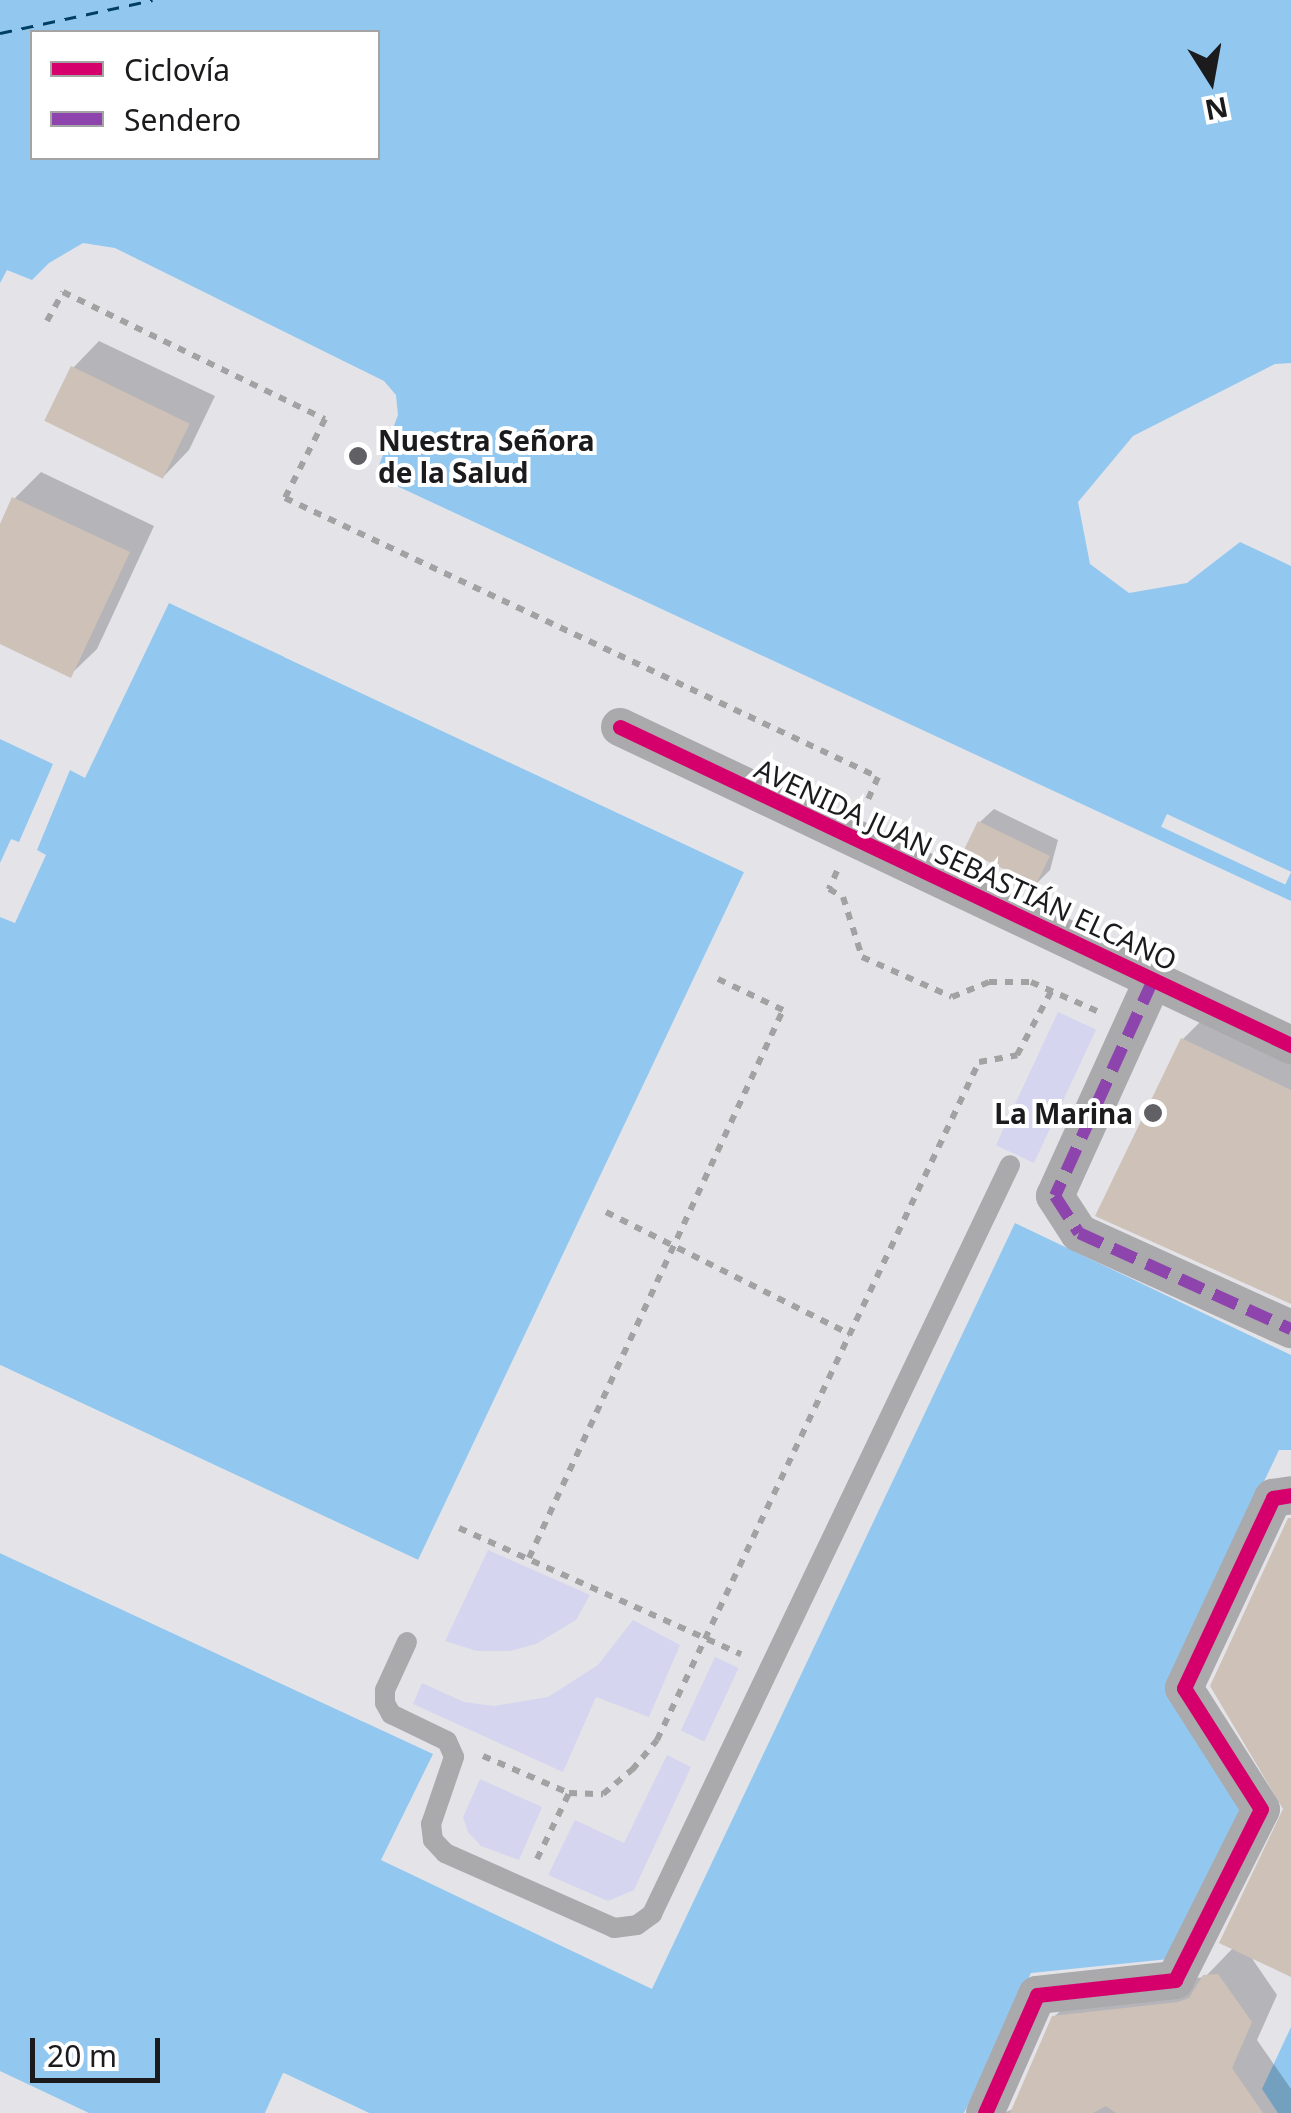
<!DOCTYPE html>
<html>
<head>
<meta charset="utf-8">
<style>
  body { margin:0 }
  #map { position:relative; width:1291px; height:2113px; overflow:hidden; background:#e3e3e8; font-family:"Noto Sans",sans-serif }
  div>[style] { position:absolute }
  .green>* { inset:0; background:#d5d5f0; transform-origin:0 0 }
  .water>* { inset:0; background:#92c8f0 }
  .pier>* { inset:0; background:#e3e3e8; transform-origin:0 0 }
  .shadow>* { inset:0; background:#0003 }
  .ferry>* { height:2.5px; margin-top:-1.25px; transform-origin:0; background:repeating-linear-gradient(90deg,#003f62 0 12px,transparent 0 22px) }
  .building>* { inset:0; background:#cec1b8; transform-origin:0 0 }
  .path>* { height:6px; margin-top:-3px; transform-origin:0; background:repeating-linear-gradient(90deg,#a2a2a3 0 8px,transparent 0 16px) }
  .lane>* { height:20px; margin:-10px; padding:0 10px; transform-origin:10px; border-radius:10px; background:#aaa9ab }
  .street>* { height:38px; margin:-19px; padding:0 19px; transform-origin:19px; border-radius:19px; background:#aaa9ab }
  .quiet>* { height:12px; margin-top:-6px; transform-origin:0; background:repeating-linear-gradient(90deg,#8e44ad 0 25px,transparent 0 37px) }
  .cycleway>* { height:15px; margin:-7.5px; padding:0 7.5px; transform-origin:7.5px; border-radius:7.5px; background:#d6006c }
  .dots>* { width:28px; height:28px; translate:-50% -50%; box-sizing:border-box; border:5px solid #fff; border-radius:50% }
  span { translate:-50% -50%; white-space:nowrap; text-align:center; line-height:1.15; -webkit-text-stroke:8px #fff; paint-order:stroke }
  .poi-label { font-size:28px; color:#1b1b1e; font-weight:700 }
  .left { translate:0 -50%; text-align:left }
  .right { translate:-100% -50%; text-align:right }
  .street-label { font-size:28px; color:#1b1b1e }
  .legend { position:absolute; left:30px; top:30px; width:350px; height:130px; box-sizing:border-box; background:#fff; border:2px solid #a4a4a5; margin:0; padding:12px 18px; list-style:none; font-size:30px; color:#1b1b1e }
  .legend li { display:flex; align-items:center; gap:20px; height:50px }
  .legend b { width:50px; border:2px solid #a4a4a5 }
  .north { position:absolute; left:1161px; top:30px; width:100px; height:100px; -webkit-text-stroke:8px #fff; paint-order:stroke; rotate:169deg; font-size:28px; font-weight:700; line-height:40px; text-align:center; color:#1b1b1e }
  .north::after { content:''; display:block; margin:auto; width:35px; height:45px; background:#1b1b1e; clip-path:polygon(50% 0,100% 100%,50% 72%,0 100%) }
  .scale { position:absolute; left:30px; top:2038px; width:130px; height:45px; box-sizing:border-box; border:5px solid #1b1b1e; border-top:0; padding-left:12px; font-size:30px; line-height:35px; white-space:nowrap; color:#1b1b1e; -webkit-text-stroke:8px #fff; paint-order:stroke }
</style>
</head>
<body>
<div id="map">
  <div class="green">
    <div style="left:1058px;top:1012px;width:42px;height:147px;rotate:25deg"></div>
    <div style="clip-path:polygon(488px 1550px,590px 1595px,576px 1620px,536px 1644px,510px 1651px,477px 1651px,445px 1641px)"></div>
    <div style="clip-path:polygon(633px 1620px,680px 1645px,649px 1717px,596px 1697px,563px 1772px,413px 1704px,422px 1683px,464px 1702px,494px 1706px,548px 1697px,598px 1665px)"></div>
    <div style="left:715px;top:1657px;width:26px;height:81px;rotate:25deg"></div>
    <div style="clip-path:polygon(667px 1755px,691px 1767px,634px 1890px,608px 1901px,548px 1875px,575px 1820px,624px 1843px)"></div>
    <div style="clip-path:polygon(480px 1779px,542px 1807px,519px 1860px,481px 1846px,468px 1832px,463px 1817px)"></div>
  </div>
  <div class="water">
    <div style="clip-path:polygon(evenodd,0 0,1291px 0,1291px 363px,1275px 364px,1133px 436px,1078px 502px,1090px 564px,1129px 593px,1187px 583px,1240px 542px,1291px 566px,1291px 901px,375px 476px,398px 415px,396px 395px,384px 381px,115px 248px,83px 243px,49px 263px,32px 280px,7px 270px,0 283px,0 0,32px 32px,378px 32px,378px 158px,32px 158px,32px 32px)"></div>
    <div style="clip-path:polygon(169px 603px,744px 872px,418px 1560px,0 1365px,0 917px,15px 923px,46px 855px,37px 850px,70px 770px,85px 778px)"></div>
    <div style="clip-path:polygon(0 739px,53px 764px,19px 842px,11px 839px,0 863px)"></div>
    <div style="clip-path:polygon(1015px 1223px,1291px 1355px,1291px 1450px,1279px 1450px,1166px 1687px,1247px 1802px,1169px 1959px,1031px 1973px,964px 2113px,369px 2113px,284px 2073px,265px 2113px,89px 2113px,0 2071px,0 1553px,433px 1754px,381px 1860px,652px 1989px)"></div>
    <div style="clip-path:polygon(1291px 2027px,1291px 2113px,1278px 2113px,1262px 2089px)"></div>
  </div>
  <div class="pier">
    <div style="left:375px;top:476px;width:506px;height:4px;rotate:25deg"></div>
    <div style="clip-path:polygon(286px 652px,746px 868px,744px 872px,284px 657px)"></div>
    <div style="left:1167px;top:814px;width:137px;height:14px;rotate:25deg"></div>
    <div style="left:0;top:1365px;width:461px;height:5px;rotate:25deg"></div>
    <div style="clip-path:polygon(0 1548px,364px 1716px,362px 1721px,0 1553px)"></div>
    <div style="clip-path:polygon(283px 2073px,369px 2113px,357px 2113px,286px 2080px,270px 2113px,265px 2113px)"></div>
  </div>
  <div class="shadow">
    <div style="clip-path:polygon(99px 341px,215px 396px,189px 450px,163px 477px,73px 368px)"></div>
    <div style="clip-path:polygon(41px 472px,154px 526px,97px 649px,70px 675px,0 641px,0 530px,14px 499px)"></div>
    <div style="clip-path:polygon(994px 809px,1058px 840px,1050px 870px,1037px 883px,980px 822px)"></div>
    <div style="clip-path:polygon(1209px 1013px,1291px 1051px,1291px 1302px,1183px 1039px)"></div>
    <div style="clip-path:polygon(1291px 1519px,1291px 1974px,1249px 1954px,1277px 1995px,1257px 2040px,1291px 2089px,1291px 2113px,1004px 2113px,1015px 2108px,1054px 2017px,1081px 1990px,1205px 1977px,1234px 1947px,1286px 1809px)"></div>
  </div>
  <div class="ferry">
    <div style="left:0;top:33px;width:156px;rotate:-12.2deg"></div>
  </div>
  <div class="building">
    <div style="left:71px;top:366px;width:132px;height:61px;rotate:26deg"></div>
    <div style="clip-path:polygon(12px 497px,130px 552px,71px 678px,0 644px,0 524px)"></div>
    <div style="left:978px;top:821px;width:80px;height:32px;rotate:26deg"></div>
    <div style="clip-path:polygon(1181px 1038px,1291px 1090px,1291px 1304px,1095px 1216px)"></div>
    <div style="clip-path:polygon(1288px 1518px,1291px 1518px,1291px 1977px,1219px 1943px,1283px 1809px,1210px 1686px)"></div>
    <div style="clip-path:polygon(1218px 1974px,1252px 2022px,1232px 2068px,1263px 2113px,1116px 2113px,1106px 2106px,1093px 2113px,1010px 2113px,1052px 2016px,1178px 2002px,1189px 1998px,1203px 1975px)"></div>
  </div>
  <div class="path">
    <div style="left:47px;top:321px;width:33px;rotate:-61deg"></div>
    <div style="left:63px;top:292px;width:291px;rotate:25.9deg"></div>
    <div style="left:325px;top:419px;width:89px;rotate:116.9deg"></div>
    <div style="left:285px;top:498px;width:655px;rotate:25.2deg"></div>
    <div style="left:878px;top:777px;width:24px;rotate:114deg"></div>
    <div style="left:837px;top:871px;width:20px;rotate:114deg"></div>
    <div style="left:829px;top:889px;width:16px;rotate:30deg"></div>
    <div style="left:843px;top:897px;width:63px;rotate:72.4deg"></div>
    <div style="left:862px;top:957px;width:98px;rotate:24deg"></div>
    <div style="left:952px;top:997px;width:40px;rotate:-22deg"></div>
    <div style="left:989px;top:982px;width:42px"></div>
    <div style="left:1031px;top:982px;width:72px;rotate:23.7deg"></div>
    <div style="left:606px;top:1212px;width:273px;rotate:26.6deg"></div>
    <div style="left:459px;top:1528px;width:309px;rotate:24.1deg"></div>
    <div style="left:529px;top:1558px;width:604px;rotate:-65.13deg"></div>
    <div style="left:783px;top:1010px;width:74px;rotate:-154.5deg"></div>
    <div style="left:483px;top:1756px;width:94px;rotate:23.3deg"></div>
    <div style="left:569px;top:1793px;width:34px;rotate:2deg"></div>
    <div style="left:603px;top:1794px;width:38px;rotate:-40deg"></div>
    <div style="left:632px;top:1770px;width:39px;rotate:-50deg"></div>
    <div style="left:657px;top:1740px;width:751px;rotate:-64.6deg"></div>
    <div style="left:979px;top:1062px;width:39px;rotate:-10deg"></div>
    <div style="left:1017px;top:1055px;width:76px;rotate:-61.8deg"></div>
    <div style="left:537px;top:1859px;width:73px;rotate:-64.1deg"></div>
  </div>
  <div class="lane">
    <div style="left:407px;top:1642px;width:53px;rotate:114.6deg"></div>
    <div style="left:385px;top:1690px;width:13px;rotate:90deg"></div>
    <div style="left:385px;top:1703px;width:13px;rotate:61deg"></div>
    <div style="left:391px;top:1714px;width:62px;rotate:25.7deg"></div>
    <div style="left:447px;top:1741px;width:17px;rotate:66deg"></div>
    <div style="left:454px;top:1757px;width:71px;rotate:108.9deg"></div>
    <div style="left:431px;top:1824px;width:16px;rotate:83deg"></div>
    <div style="left:433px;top:1840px;width:18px;rotate:47deg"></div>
    <div style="left:445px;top:1853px;width:185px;rotate:23.9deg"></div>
    <div style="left:614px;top:1928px;width:23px;rotate:-7deg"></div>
    <div style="left:637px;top:1925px;width:19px;rotate:-36deg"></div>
    <div style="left:652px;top:1914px;width:830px;rotate:-64.45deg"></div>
  </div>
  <div class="street">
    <div style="left:620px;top:727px;width:743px;rotate:25.36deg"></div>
    <div style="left:1153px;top:980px;width:237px;rotate:114.4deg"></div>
    <div style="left:1055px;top:1196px;width:44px;rotate:57deg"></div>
    <div style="left:1079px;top:1233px;width:233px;rotate:24.4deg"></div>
    <div style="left:985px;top:2113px;width:129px;rotate:-66.2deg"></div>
    <div style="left:1037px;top:1995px;width:139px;rotate:-6.2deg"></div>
    <div style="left:1175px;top:1980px;width:191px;rotate:-63.3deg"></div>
    <div style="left:1261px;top:1809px;width:143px;rotate:-122.5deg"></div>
    <div style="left:1184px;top:1688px;width:210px;rotate:-64.9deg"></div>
    <div style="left:1273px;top:1498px;width:18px;rotate:-9deg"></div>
  </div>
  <div class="quiet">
    <div style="left:1153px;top:980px;width:237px;rotate:114.4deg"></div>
    <div style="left:1055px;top:1196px;width:44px;rotate:57deg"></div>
    <div style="left:1079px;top:1233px;width:233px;rotate:24.4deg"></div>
  </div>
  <div class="cycleway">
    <div style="left:620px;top:727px;width:743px;rotate:25.36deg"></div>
    <div style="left:985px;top:2113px;width:129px;rotate:-66.2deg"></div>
    <div style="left:1037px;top:1995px;width:139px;rotate:-6.2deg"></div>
    <div style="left:1175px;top:1980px;width:191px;rotate:-63.3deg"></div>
    <div style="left:1261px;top:1809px;width:143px;rotate:-122.5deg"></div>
    <div style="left:1184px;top:1688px;width:210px;rotate:-64.9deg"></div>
    <div style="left:1273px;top:1498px;width:18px;rotate:-9deg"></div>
  </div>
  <div class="dots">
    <div style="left:358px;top:456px;background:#616165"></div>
    <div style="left:1153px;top:1113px;background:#616165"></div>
  </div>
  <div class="poi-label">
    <span class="left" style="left:378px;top:456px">Nuestra Señora<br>de la Salud</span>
    <span class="right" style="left:1133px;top:1113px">La Marina</span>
  </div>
  <div class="street-label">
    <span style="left:966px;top:864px;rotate:25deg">AVENIDA JUAN SEBASTIÁN ELCANO</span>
  </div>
  <ul class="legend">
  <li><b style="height:12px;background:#d6006c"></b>Ciclovía</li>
  <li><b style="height:12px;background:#8e44ad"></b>Sendero</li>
  </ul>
  <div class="north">N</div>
  <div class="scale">20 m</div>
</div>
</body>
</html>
